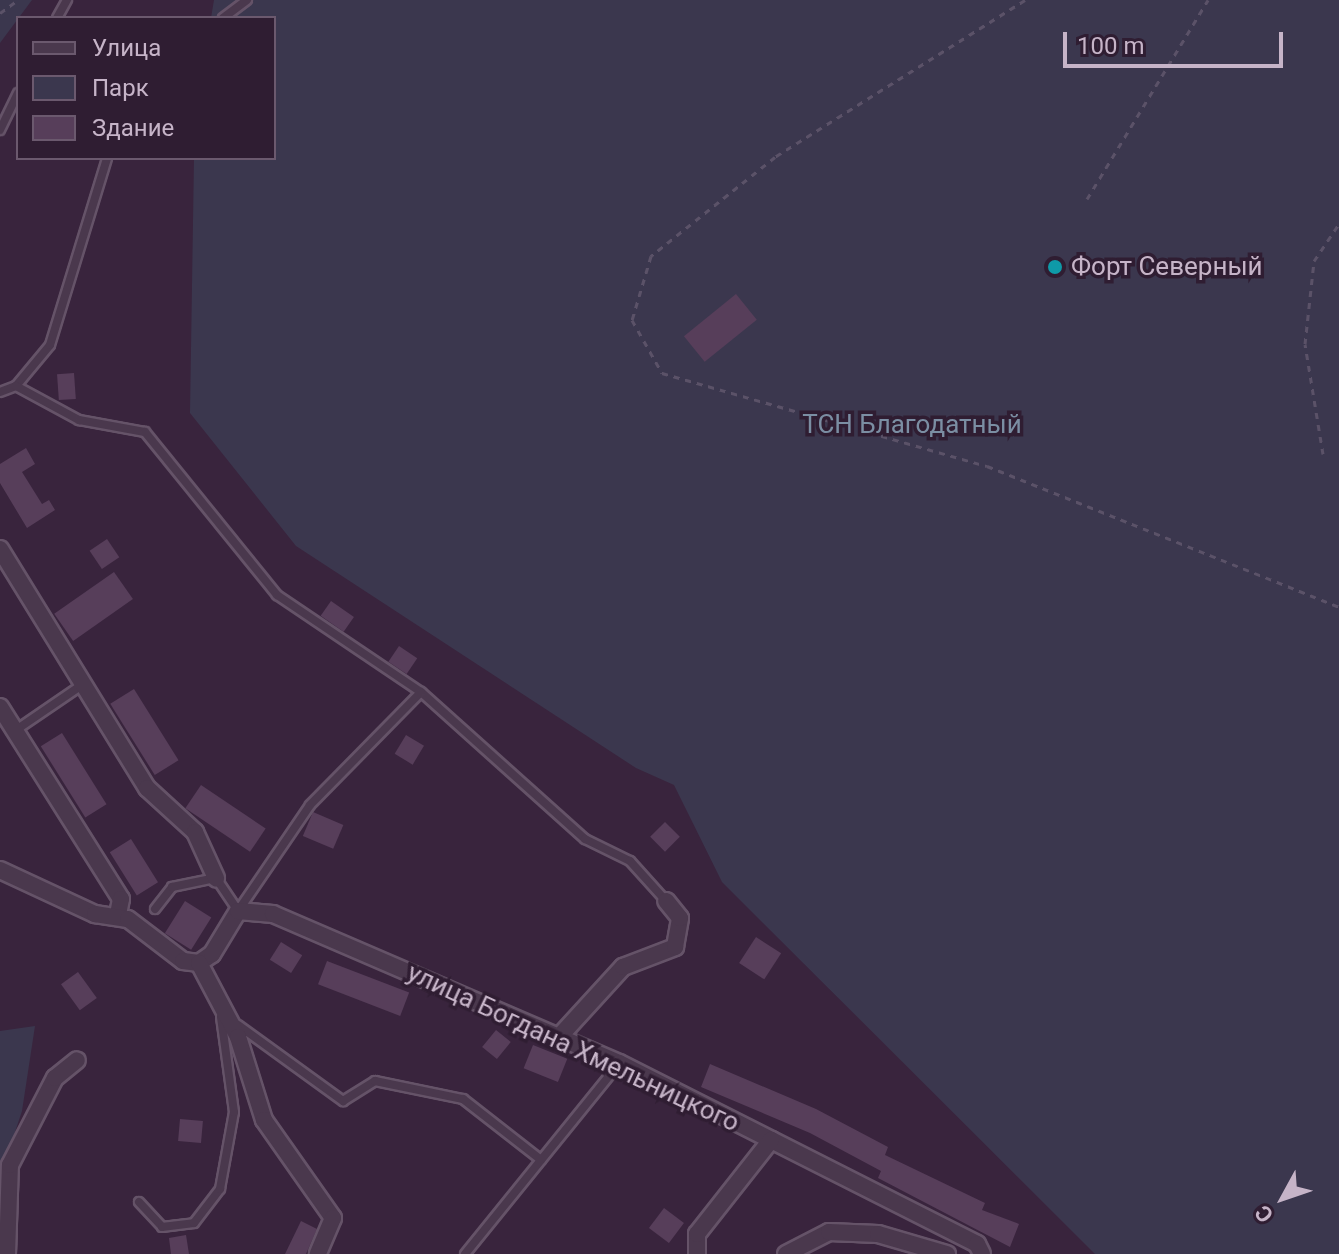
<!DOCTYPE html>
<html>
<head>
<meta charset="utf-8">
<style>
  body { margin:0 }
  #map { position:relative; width:1339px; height:1254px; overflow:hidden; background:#39243d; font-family:Roboto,sans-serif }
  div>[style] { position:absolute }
  .green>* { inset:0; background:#3b374e }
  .building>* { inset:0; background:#573e5a; transform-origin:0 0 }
  .path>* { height:3px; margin-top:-1.5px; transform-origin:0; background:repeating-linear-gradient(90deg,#5b5268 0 6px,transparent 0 12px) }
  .roads { filter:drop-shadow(2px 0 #655368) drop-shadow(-2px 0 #655368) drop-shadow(0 2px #655368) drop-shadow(0 -2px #655368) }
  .lane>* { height:8px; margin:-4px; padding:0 4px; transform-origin:4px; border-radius:4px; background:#4a384d }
  .street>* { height:16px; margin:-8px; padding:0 8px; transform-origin:8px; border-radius:8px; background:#4a384d }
  .dots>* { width:22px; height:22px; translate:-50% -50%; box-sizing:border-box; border:4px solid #2f1d32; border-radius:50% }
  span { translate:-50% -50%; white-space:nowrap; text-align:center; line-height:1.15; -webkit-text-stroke:7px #2f1d32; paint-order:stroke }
  .poi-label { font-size:26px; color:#c6b4c8 }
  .left { translate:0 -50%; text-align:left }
  .park-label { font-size:26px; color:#7b8ea3 }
  .street-label { font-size:26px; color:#c6b4c8 }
  .legend { position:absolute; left:16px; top:16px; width:260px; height:144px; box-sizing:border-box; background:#2f1d32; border:2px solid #6b596e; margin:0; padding:10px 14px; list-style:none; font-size:24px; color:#c6b4c8 }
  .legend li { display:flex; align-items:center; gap:16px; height:40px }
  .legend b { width:40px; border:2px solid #6b596e }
  .north { position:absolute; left:1243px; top:1158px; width:80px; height:80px; -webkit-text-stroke:6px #2f1d32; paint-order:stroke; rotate:230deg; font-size:22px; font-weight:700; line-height:32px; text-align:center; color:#c6b4c8 }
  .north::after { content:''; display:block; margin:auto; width:28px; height:36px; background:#c6b4c8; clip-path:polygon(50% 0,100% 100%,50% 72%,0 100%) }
  .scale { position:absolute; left:1063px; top:32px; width:220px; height:36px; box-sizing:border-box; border:4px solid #c6b4c8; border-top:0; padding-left:10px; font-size:24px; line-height:28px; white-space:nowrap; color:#c6b4c8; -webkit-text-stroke:6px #2f1d32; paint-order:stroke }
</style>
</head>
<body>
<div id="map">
  <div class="green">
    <div style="clip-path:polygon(0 0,32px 0,0 43px)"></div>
    <div style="clip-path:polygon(214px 0,1339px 0,1339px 1254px,1095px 1254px,722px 882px,674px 785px,636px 768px,296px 546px,190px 413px,194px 158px,274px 158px,274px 18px,211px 18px)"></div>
    <div style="clip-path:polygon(35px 1026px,22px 1111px,0 1177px,0 1031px)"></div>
  </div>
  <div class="building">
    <div style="left:736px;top:294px;width:33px;height:67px;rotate:51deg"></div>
    <div style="left:74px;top:373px;width:26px;height:17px;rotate:86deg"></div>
    <div style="clip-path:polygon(26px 448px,35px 464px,22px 472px,42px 504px,49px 500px,55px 510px,27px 528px,0 483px,0 464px)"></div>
    <div style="left:107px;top:539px;width:22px;height:21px;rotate:56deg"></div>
    <div style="left:114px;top:572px;width:33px;height:73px;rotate:55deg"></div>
    <div style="left:331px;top:601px;width:28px;height:18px;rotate:35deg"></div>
    <div style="left:399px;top:646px;width:22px;height:19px;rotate:34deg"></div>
    <div style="left:134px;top:689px;width:84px;height:28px;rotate:58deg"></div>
    <div style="left:62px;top:733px;width:84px;height:25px;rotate:58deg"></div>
    <div style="left:406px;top:735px;width:21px;height:22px;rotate:31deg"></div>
    <div style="left:201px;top:785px;width:78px;height:28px;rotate:34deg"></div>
    <div style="left:313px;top:812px;width:33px;height:26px;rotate:23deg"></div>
    <div style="left:665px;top:822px;width:21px;height:21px;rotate:45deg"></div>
    <div style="left:131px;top:839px;width:51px;height:25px;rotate:58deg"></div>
    <div style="left:185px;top:901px;width:31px;height:38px;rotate:32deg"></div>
    <div style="left:756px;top:937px;width:30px;height:31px;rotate:33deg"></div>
    <div style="left:281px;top:942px;width:25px;height:21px;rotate:32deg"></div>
    <div style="left:327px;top:961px;width:88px;height:25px;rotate:21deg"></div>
    <div style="left:78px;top:972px;width:32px;height:21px;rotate:54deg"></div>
    <div style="left:496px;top:1030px;width:19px;height:22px;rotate:39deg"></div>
    <div style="left:533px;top:1045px;width:37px;height:25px;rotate:22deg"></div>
    <div style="clip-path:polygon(710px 1064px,816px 1109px,888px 1147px,885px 1155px,985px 1203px,982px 1210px,1019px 1224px,1010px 1247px,878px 1178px,881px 1171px,810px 1133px,701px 1087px)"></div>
    <div style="left:180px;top:1119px;width:23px;height:22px;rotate:5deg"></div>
    <div style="left:664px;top:1208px;width:25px;height:25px;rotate:37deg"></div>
    <div style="clip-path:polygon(301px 1221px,317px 1229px,306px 1254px,285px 1254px)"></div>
    <div style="clip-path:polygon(186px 1235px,189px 1254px,171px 1254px,169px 1238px)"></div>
  </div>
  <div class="path">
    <div style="left:1025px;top:0;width:295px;rotate:147.9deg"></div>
    <div style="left:775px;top:157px;width:159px;rotate:141.4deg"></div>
    <div style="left:651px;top:256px;width:67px;rotate:106.5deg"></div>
    <div style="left:632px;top:320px;width:61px;rotate:60.5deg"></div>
    <div style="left:662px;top:373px;width:338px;rotate:16deg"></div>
    <div style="left:987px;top:466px;width:379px;rotate:21.8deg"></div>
    <div style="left:0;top:13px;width:22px;rotate:-36deg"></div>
    <div style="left:1087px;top:199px;width:233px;rotate:-58.7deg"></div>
    <div style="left:1323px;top:454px;width:111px;rotate:-99.3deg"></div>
    <div style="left:1305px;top:344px;width:83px;rotate:-83.8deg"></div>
    <div style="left:1314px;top:261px;width:45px;rotate:-56deg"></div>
  </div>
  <div class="roads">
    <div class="lane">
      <div style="left:57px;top:18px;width:21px;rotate:-61deg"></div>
      <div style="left:223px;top:18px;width:30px;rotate:-37deg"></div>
      <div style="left:0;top:130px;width:41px;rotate:-64.1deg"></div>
      <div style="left:16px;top:386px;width:53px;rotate:-50.3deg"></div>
      <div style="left:50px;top:345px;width:195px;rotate:-73deg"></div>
      <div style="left:0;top:392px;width:17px;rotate:-21deg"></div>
      <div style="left:16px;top:386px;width:72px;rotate:28.4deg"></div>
      <div style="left:79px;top:420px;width:67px;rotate:10.3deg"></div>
      <div style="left:145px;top:432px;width:210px;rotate:51deg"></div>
      <div style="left:277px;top:595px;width:174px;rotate:34deg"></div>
      <div style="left:421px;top:692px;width:220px;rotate:41.9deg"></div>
      <div style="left:585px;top:839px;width:50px;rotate:26.1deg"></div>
      <div style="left:630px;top:861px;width:54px;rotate:48deg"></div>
      <div style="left:16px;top:730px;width:80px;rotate:-34.3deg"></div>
      <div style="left:155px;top:909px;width:28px;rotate:-52deg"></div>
      <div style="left:172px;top:887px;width:45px;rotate:-11.6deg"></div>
      <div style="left:216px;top:878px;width:40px;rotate:56deg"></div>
      <div style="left:238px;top:911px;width:128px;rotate:-55.8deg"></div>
      <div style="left:310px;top:805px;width:158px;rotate:-45.5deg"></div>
      <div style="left:238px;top:1025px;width:130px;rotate:35.9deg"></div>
      <div style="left:343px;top:1101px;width:38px;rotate:-32deg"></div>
      <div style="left:375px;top:1081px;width:90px;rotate:11.6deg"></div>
      <div style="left:463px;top:1099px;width:99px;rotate:38deg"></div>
      <div style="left:139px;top:1202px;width:34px;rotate:47deg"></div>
      <div style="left:162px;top:1227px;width:32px;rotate:-7deg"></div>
      <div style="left:194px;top:1223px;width:43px;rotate:-52.6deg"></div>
      <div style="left:220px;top:1189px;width:78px;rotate:-79.7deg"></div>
      <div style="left:234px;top:1112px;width:96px;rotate:-97.8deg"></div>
      <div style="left:465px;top:1254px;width:245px;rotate:-51deg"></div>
    </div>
    <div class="street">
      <div style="left:0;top:549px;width:281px;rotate:58.4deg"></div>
      <div style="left:147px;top:788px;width:65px;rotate:42.5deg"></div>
      <div style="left:195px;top:832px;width:51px;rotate:65.5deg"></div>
      <div style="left:0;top:707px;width:227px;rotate:57.8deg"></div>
      <div style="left:121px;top:899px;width:15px;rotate:101deg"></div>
      <div style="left:0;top:870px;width:105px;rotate:24.9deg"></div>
      <div style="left:95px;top:914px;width:33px;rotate:9deg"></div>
      <div style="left:128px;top:919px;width:69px;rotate:37.4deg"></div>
      <div style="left:183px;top:961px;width:16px;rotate:7deg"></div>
      <div style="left:199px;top:963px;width:16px;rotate:-35deg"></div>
      <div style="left:212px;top:954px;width:50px;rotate:-58.8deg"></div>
      <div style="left:238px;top:911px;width:35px;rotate:5deg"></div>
      <div style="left:273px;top:914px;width:377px;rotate:23.3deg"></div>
      <div style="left:619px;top:1063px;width:401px;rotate:26.8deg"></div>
      <div style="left:977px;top:1244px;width:11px;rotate:63deg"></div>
      <div style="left:199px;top:963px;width:84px;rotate:62.2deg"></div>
      <div style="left:238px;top:1037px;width:87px;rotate:72.6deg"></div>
      <div style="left:264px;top:1120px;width:120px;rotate:54.9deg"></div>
      <div style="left:333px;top:1218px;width:39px;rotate:113deg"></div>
      <div style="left:559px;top:1037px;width:95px;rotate:-47.6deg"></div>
      <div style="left:623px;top:967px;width:56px;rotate:-21deg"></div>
      <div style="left:675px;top:947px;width:29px;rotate:-80deg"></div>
      <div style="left:680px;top:918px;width:22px;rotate:-129deg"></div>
      <div style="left:7px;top:1254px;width:89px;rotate:-88.1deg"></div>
      <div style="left:10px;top:1165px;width:98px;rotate:-62.7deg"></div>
      <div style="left:55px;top:1078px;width:28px;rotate:-39deg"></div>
      <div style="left:697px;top:1254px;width:20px;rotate:-90deg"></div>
      <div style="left:697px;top:1234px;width:120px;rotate:-51.8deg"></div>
      <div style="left:786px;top:1254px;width:48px;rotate:-27.1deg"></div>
      <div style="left:829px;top:1232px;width:49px;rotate:2.3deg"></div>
      <div style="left:878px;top:1234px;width:72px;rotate:16.2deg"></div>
    </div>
  </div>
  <div class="dots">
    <div style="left:1055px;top:267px;background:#0f9aa8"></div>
  </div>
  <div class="poi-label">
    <span class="left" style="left:1071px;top:267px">Форт Северный</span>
  </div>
  <div class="park-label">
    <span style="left:912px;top:425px">ТСН Благодатный</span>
  </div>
  <div class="street-label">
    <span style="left:573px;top:1048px;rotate:25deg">улица Богдана Хмельницкого</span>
  </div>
  <ul class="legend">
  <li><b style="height:10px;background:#4a384d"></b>Улица</li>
  <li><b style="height:22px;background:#3b374e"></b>Парк</li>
  <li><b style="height:22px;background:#573e5a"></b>Здание</li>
  </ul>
  <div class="north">С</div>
  <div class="scale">100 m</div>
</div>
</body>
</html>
